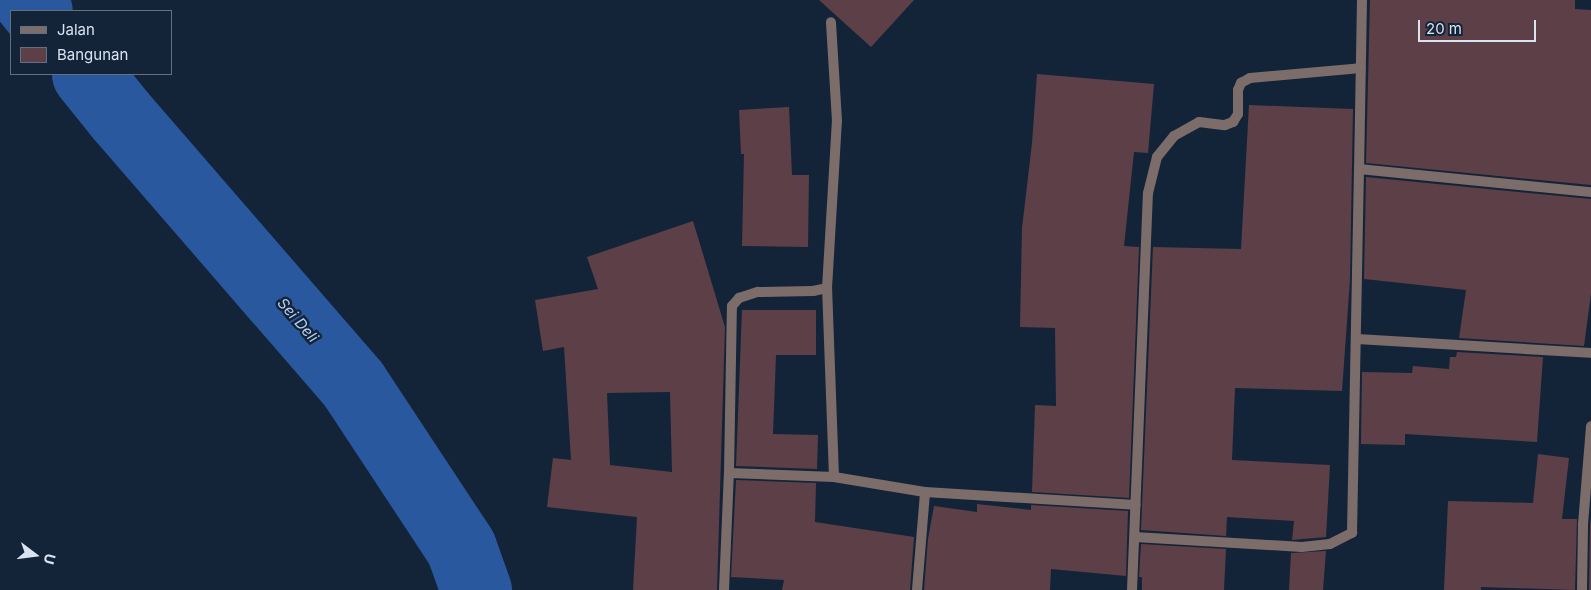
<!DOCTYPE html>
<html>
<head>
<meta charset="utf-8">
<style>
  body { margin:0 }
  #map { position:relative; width:1591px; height:590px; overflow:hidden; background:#142438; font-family:Inter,sans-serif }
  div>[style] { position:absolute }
  .river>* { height:71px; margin:-35.5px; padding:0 35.5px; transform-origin:35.5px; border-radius:35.5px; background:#2a589f }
  .building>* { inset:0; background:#5d3f48 }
  .minor>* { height:10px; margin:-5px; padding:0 5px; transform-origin:5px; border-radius:5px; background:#7c6d6a }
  span { translate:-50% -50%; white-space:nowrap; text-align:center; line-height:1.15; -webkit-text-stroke:5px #142438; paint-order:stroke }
  .water-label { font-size:15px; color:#b2ccf4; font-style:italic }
  .legend { position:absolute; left:10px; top:10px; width:162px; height:65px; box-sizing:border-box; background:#142438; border:1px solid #637082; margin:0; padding:6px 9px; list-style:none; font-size:15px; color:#d9e3f1 }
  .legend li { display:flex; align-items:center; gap:10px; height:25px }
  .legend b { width:25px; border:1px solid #637082 }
  .north { position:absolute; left:10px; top:530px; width:50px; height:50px; -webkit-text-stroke:4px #142438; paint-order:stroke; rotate:105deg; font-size:14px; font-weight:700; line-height:20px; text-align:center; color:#d9e3f1 }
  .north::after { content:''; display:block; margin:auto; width:18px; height:22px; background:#d9e3f1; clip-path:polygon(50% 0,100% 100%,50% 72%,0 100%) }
  .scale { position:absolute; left:1418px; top:20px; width:118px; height:22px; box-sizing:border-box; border:2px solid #d9e3f1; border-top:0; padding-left:6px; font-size:15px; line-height:18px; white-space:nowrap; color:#d9e3f1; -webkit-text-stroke:4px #142438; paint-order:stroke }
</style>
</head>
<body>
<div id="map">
  <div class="river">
    <div style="left:28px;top:0;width:14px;rotate:51deg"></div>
    <div style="left:87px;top:74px;width:53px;rotate:51.2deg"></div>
    <div style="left:120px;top:115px;width:356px;rotate:49.1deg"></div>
    <div style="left:353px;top:384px;width:196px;rotate:56.6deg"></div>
    <div style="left:461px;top:548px;width:45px;rotate:70.3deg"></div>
  </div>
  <div class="building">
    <div style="clip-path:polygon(819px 0,914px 0,871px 47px)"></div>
    <div style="clip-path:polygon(1370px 0,1575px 0,1575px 9px,1591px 10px,1591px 185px,1366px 163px)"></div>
    <div style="clip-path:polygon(1037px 74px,1154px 84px,1148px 153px,1134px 152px,1124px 246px,1139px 247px,1129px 498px,1032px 492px,1035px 405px,1056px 406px,1055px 328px,1020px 327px,1022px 228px,1032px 143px)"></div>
    <div style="clip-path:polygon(1249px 105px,1353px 109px,1350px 280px,1342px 391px,1235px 388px,1232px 460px,1330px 465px,1326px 537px,1292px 540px,1294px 521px,1227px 517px,1226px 536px,1141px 530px,1153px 247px,1241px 249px)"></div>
    <div style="clip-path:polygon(789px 107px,792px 175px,809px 175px,808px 247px,742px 246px,744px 154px,741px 154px,739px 110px)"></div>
    <div style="clip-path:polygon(1366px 177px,1591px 199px,1591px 294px,1584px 346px,1459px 338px,1466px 290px,1364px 279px)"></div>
    <div style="clip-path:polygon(evenodd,693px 221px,725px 327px,717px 590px,633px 590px,637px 517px,547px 507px,553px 458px,571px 460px,564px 347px,543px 351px,535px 300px,598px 289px,587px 257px,693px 221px,670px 392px,672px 472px,610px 465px,607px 393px,670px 392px)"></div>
    <div style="clip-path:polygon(742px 310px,816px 310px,816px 355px,776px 355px,773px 434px,818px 435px,817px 469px,736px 466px)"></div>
    <div style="clip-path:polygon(1457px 352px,1543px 357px,1537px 442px,1405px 434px,1405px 445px,1361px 444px,1362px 372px,1412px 373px,1413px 366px,1449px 369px,1450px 357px,1456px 357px)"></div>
    <div style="clip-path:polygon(1538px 454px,1569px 458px,1562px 519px,1577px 519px,1575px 590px,1481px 587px,1481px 590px,1444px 590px,1448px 501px,1533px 503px)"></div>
    <div style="clip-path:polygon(736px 480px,816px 483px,815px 522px,914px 537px,910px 590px,782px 590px,784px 580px,731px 577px)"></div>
    <div style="clip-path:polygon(977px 504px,1031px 510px,1031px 505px,1128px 511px,1126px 576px,1051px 569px,1050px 590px,924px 590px,928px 539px,934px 506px,977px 512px)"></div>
    <div style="clip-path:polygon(1591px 518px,1591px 590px,1589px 590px,1590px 524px)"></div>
    <div style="clip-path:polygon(1141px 544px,1226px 549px,1224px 590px,1142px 590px,1142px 577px,1139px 577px)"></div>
    <div style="clip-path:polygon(1326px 551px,1323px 590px,1289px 590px,1291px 553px)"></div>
  </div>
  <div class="minor">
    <div style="left:1362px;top:0;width:169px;rotate:91deg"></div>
    <div style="left:1359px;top:169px;width:233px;rotate:5.7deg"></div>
    <div style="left:1357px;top:339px;width:234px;rotate:3.4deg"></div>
    <div style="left:729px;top:473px;width:105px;rotate:2.2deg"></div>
    <div style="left:834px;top:477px;width:189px;rotate:-92.1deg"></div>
    <div style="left:834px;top:477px;width:92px;rotate:9.4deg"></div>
    <div style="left:925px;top:492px;width:211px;rotate:3.5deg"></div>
    <div style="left:1135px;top:537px;width:167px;rotate:3.4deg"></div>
    <div style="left:1302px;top:547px;width:28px;rotate:-6deg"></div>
    <div style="left:1330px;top:544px;width:25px;rotate:-27deg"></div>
    <div style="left:1352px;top:533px;width:364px;rotate:-88.9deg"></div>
    <div style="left:724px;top:590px;width:117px;rotate:-87.6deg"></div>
    <div style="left:729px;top:473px;width:167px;rotate:-89deg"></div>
    <div style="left:732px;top:306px;width:11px;rotate:-49deg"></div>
    <div style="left:739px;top:298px;width:20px;rotate:-18deg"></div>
    <div style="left:758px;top:292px;width:55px;rotate:-1deg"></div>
    <div style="left:813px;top:291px;width:14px;rotate:-12deg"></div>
    <div style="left:827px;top:288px;width:167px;rotate:-86.6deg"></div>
    <div style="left:837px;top:121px;width:99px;rotate:-93.5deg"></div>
    <div style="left:917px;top:590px;width:98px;rotate:-85.3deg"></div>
    <div style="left:1132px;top:590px;width:397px;rotate:-87.7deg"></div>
    <div style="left:1148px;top:193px;width:37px;rotate:-76deg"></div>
    <div style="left:1157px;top:157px;width:27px;rotate:-51deg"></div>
    <div style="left:1174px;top:136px;width:29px;rotate:-29deg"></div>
    <div style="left:1199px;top:122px;width:26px;rotate:7deg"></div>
    <div style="left:1225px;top:125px;width:9px;rotate:-21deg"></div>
    <div style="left:1233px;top:122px;width:9px;rotate:-58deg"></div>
    <div style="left:1238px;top:114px;width:24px;rotate:-90deg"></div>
    <div style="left:1238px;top:90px;width:8px;rotate:-67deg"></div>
    <div style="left:1241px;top:83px;width:10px;rotate:-29deg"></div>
    <div style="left:1250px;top:78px;width:111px;rotate:-5.1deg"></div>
    <div style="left:1582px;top:590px;width:66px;rotate:-89.1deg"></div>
    <div style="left:1583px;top:524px;width:98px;rotate:-85.3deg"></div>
  </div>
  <div class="water-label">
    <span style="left:298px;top:320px;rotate:49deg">Sei Deli</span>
  </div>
  <ul class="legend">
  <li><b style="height:6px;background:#7c6d6a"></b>Jalan</li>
  <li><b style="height:14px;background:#5d3f48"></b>Bangunan</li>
  </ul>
  <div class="north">U</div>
  <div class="scale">20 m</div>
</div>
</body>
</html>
